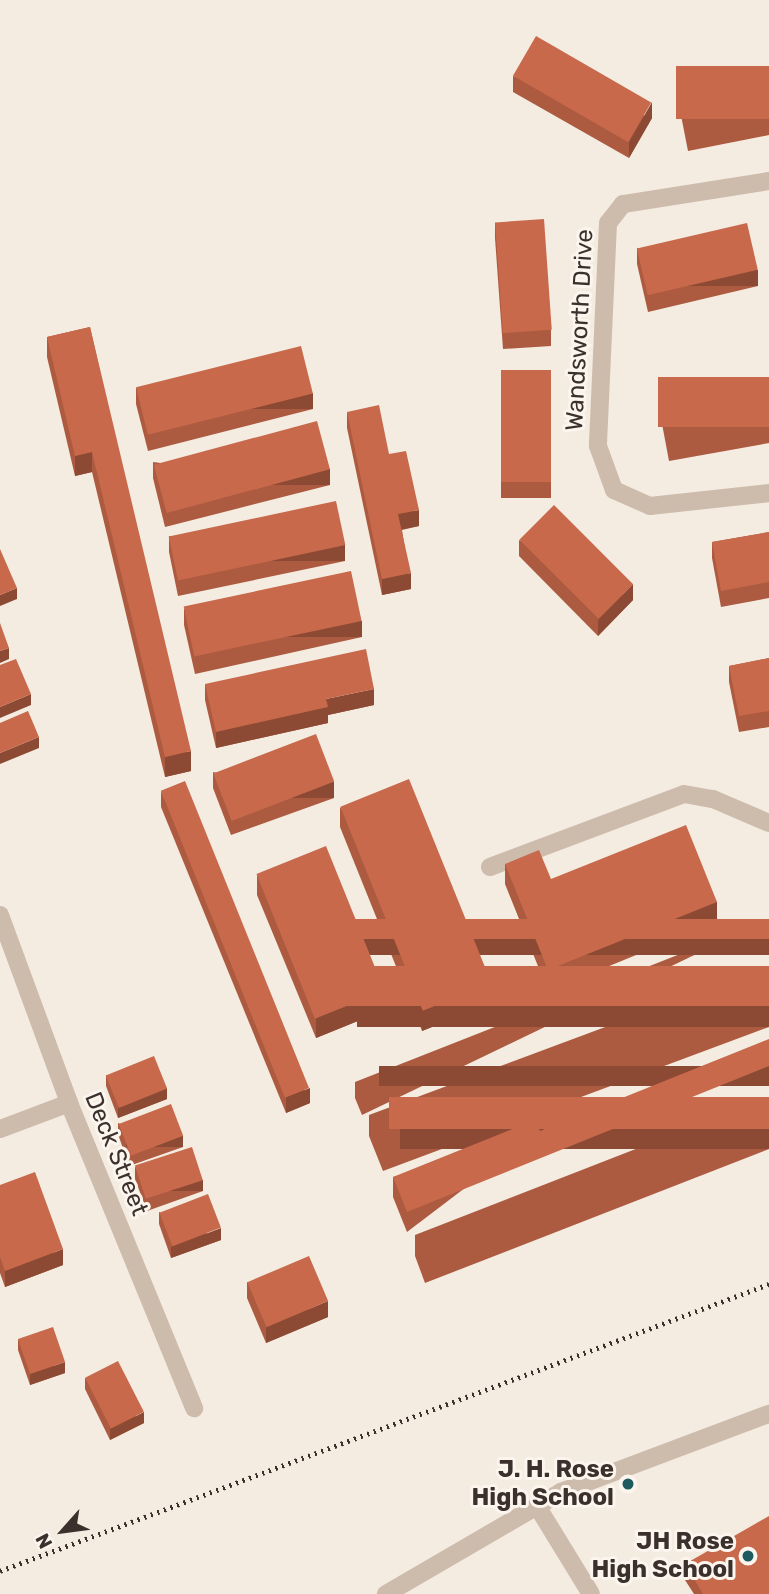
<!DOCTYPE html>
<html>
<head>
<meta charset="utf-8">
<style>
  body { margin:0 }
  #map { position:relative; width:769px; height:1594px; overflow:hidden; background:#f4ebe1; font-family:Rubik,sans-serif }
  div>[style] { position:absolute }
  .minor>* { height:18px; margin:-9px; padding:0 9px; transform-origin:9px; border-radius:9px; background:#cdbbac }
  .rail>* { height:5px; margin-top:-2.5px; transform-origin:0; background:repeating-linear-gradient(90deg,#3b302b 0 2px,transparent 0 7px) }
  .wall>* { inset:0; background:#ac5a40; transform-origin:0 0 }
  .shaded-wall>* { inset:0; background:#8c4a34; transform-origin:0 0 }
  .building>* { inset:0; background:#c8694b; transform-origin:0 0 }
  .dots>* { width:19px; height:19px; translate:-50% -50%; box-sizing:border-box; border:4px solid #fbf5ee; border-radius:50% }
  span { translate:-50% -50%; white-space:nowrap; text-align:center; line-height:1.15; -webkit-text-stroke:6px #fbf5ee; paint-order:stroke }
  .street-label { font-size:24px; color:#3b302b }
  .poi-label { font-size:24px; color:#3b302b; font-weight:700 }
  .right { translate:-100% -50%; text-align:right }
  .north { position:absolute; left:28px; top:1496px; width:70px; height:70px; -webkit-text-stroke:5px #fbf5ee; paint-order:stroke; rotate:242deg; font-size:19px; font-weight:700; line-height:28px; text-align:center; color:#3b302b }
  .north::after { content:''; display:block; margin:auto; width:24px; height:32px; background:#3b302b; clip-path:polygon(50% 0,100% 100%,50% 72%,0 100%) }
</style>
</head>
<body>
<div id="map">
  <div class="minor">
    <div style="left:769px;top:181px;width:148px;rotate:171deg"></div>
    <div style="left:623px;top:204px;width:24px;rotate:128deg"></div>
    <div style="left:608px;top:223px;width:223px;rotate:92.6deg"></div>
    <div style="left:598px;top:446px;width:47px;rotate:70deg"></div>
    <div style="left:614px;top:490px;width:39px;rotate:24deg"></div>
    <div style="left:650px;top:506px;width:120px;rotate:-6.2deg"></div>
    <div style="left:490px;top:867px;width:207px;rotate:-20.6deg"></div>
    <div style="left:684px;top:794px;width:29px;rotate:10deg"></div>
    <div style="left:713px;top:799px;width:61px;rotate:23.2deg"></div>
    <div style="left:0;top:915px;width:200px;rotate:69.8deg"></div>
    <div style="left:69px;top:1103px;width:330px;rotate:67.7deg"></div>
    <div style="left:0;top:1129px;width:74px;rotate:-20.6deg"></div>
    <div style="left:537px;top:1506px;width:103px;rotate:58.5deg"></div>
    <div style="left:386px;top:1594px;width:203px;rotate:-30.2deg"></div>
    <div style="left:561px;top:1492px;width:222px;rotate:-20.6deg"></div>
  </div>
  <div class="rail">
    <div style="left:0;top:1571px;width:821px;rotate:-20.47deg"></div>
  </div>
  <div class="wall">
    <div style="clip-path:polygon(769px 66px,769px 135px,688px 151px,678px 100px,678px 84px)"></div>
    <div style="clip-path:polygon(513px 76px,652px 118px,629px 158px,513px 92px)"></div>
    <div style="clip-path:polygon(495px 222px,551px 330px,551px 346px,503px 349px,495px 238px)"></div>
    <div style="clip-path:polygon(637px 248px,758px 286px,648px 312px,637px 264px)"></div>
    <div style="clip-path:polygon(90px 327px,191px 771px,165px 777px,92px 472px,75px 476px,47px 357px,47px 337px)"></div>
    <div style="left:501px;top:370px;width:50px;height:128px"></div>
    <div style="clip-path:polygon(769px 377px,769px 443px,669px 461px,660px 413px,660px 397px)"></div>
    <div style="clip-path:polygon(136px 388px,313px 409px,148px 451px,136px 404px)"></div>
    <div style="clip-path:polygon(347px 412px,389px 454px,419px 526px,402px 530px,411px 589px,382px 595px,347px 428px)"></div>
    <div style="clip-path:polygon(153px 462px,330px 485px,165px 527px,153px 478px)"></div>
    <div style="clip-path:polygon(769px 532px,769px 598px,721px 607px,712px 558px,712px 542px)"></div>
    <div style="clip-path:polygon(169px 536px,345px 561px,178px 596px,169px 552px)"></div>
    <div style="clip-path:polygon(519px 540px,633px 600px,598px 636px,519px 556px)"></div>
    <div style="clip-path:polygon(184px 609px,362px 637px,195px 674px,184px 625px)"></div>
    <div style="clip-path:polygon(769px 658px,769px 727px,739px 732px,729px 682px,729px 666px)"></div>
    <div style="clip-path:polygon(205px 684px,374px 705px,328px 715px,328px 723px,216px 748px,205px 700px)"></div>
    <div style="clip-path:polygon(213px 772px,334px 798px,231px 835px,213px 788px)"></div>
    <div style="clip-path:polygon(161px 791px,310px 1103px,286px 1113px,161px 807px)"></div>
    <div style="clip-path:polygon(340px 807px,492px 1003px,422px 1031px,340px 827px)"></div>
    <div style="clip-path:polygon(505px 864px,551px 879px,717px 922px,548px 991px,505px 884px)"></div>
    <div style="clip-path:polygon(257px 875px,385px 1010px,316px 1038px,257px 895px)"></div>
    <div style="clip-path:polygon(769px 919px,362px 1115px,355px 1098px,355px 1082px)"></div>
    <div style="clip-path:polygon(769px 966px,769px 1027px,383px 1171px,369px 1136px,369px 1115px)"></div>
    <div style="clip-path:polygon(106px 1075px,167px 1099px,118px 1118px,106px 1086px)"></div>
    <div style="clip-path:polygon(769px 1097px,769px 1149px,425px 1283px,415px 1256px,415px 1235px)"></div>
    <div style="clip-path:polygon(118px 1123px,183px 1147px,129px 1166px,118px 1134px)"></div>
    <div style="clip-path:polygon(540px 1131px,407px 1232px,393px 1197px,393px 1177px)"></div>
    <div style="clip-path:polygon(135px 1167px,203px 1191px,147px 1211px,135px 1179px)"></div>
    <div style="clip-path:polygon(0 1185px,63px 1265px,5px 1287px,0 1273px)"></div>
    <div style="clip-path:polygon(159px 1212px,221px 1240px,171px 1258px,159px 1224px)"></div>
    <div style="clip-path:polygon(247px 1282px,328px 1317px,266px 1343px,247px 1298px)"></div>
    <div style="clip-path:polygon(18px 1339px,65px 1373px,30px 1385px,18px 1350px)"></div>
    <div style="clip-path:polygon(85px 1378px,144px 1423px,110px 1440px,85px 1389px)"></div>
    <div style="clip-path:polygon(685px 1564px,769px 1594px,694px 1594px,685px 1580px)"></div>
  </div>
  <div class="shaded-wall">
    <div style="clip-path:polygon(652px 102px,652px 118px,629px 158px,629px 142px)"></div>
    <div style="left:758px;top:270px;width:16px;height:113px;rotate:90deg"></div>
    <div style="left:313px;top:393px;width:16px;height:170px;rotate:90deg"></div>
    <div style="clip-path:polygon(92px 452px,92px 472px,75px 476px,75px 456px)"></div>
    <div style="left:330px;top:469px;width:16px;height:170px;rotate:90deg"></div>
    <div style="clip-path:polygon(419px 510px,419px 526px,398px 530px,398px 514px)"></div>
    <div style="left:345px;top:545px;width:16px;height:171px;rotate:90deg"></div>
    <div style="clip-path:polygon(411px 573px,411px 589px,382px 595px,382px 579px)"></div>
    <div style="clip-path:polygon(633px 584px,633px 600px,598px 636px,598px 620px)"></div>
    <div style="clip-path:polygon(17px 588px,17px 599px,0 606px,0 595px)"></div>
    <div style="left:362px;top:621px;width:16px;height:171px;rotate:90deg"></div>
    <div style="clip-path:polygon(9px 648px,9px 659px,0 663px,0 651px)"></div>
    <div style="clip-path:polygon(374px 689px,374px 705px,328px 715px,328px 723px,216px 748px,216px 732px,326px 699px)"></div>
    <div style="clip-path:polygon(31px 694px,31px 705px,0 718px,0 707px)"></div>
    <div style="clip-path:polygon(39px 737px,39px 748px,0 764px,0 753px)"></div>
    <div style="clip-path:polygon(191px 751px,191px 771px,165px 777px,165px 757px)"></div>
    <div style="left:334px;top:782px;width:16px;height:109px;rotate:90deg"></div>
    <div style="left:717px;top:902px;width:20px;height:182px;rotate:90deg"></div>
    <div style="left:769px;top:939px;width:16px;height:437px;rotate:90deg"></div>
    <div style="clip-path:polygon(492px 983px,492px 1003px,422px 1031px,422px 1011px)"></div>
    <div style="clip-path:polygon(385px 990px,385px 1010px,316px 1038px,316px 1018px)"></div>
    <div style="left:769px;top:1006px;width:21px;height:412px;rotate:90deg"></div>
    <div style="left:769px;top:1066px;width:20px;height:390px;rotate:90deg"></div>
    <div style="clip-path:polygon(167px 1088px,167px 1099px,118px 1118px,118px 1107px)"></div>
    <div style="clip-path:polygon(310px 1088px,310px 1103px,286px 1113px,286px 1097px)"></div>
    <div style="left:769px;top:1129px;width:20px;height:369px;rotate:90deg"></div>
    <div style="left:183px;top:1136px;width:11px;height:57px;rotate:90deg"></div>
    <div style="left:203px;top:1180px;width:11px;height:59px;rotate:90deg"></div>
    <div style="clip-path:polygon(221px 1228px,221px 1240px,171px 1258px,171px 1247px)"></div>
    <div style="clip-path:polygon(63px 1249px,63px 1265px,5px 1287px,5px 1271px)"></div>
    <div style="clip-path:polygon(328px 1301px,328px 1317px,266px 1343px,266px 1327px)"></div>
    <div style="clip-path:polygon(65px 1362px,65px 1373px,30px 1385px,30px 1374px)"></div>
    <div style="clip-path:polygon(144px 1412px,144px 1423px,110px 1440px,110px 1429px)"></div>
  </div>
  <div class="building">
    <div style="left:536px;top:36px;width:133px;height:46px;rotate:30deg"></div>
    <div style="left:769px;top:66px;width:53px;height:93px;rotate:90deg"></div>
    <div style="left:544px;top:219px;width:111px;height:49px;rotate:86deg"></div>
    <div style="left:747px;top:223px;width:48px;height:113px;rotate:77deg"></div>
    <div style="clip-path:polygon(90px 327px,191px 751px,165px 757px,92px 452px,75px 456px,47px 337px)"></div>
    <div style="left:301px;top:346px;width:49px;height:170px;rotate:76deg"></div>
    <div style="left:501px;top:370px;width:50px;height:112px"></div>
    <div style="left:769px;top:377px;width:50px;height:111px;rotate:90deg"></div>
    <div style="clip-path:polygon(379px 405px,389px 454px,406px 451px,419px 510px,398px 514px,411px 573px,382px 579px,347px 412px)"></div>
    <div style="left:317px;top:421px;width:50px;height:169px;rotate:75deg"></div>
    <div style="left:336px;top:501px;width:45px;height:171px;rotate:78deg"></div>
    <div style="left:554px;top:505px;width:112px;height:49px;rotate:45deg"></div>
    <div style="clip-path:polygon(769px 532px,769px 582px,721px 591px,712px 542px)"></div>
    <div style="clip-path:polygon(0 549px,17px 588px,0 595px)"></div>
    <div style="left:351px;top:571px;width:51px;height:171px;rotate:78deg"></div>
    <div style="clip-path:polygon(0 623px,9px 648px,0 651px)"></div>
    <div style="clip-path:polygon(366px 649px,374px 689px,326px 699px,328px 707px,216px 732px,205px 684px)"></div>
    <div style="clip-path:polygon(769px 658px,769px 711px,739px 716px,729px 666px)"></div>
    <div style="clip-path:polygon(16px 659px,31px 694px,0 707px,0 665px)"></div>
    <div style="clip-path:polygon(28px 711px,39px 737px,0 753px,0 723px)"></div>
    <div style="left:316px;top:734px;width:51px;height:110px;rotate:69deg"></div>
    <div style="left:409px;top:779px;width:220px;height:74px;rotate:68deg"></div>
    <div style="left:185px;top:781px;width:331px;height:26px;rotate:68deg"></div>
    <div style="clip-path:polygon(686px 825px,717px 902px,548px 970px,505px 864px,539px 850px,551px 879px)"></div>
    <div style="left:326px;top:846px;width:156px;height:75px;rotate:68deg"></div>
    <div style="left:769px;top:919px;width:20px;height:445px;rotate:90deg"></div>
    <div style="left:769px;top:966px;width:40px;height:427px;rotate:90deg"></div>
    <div style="clip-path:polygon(769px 1039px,769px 1066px,407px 1212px,393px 1177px,535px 1120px,540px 1131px)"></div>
    <div style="left:154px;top:1056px;width:35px;height:52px;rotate:68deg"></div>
    <div style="left:769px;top:1097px;width:32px;height:380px;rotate:90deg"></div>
    <div style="left:171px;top:1104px;width:34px;height:56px;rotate:69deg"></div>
    <div style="left:192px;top:1147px;width:35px;height:60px;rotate:72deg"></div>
    <div style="clip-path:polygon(35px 1172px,63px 1249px,5px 1271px,0 1257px,0 1185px)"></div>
    <div style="left:208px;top:1194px;width:36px;height:52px;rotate:69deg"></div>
    <div style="left:309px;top:1256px;width:49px;height:67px;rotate:67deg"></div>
    <div style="left:53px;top:1327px;width:37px;height:37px;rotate:71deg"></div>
    <div style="left:118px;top:1361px;width:57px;height:37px;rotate:63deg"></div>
    <div style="clip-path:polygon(769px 1516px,769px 1594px,703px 1594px,685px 1564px)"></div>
  </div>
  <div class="dots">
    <div style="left:628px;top:1484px;background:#1f5a5e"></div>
    <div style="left:748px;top:1556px;background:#1f5a5e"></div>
  </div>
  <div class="street-label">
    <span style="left:580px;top:330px;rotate:-87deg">Wandsworth Drive</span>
    <span style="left:116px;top:1154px;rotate:68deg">Deck Street</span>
  </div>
  <div class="poi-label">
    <span class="right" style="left:614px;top:1484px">J. H. Rose<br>High School</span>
    <span class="right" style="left:734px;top:1556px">JH Rose<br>High School</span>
  </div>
  <div class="north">N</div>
</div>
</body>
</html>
